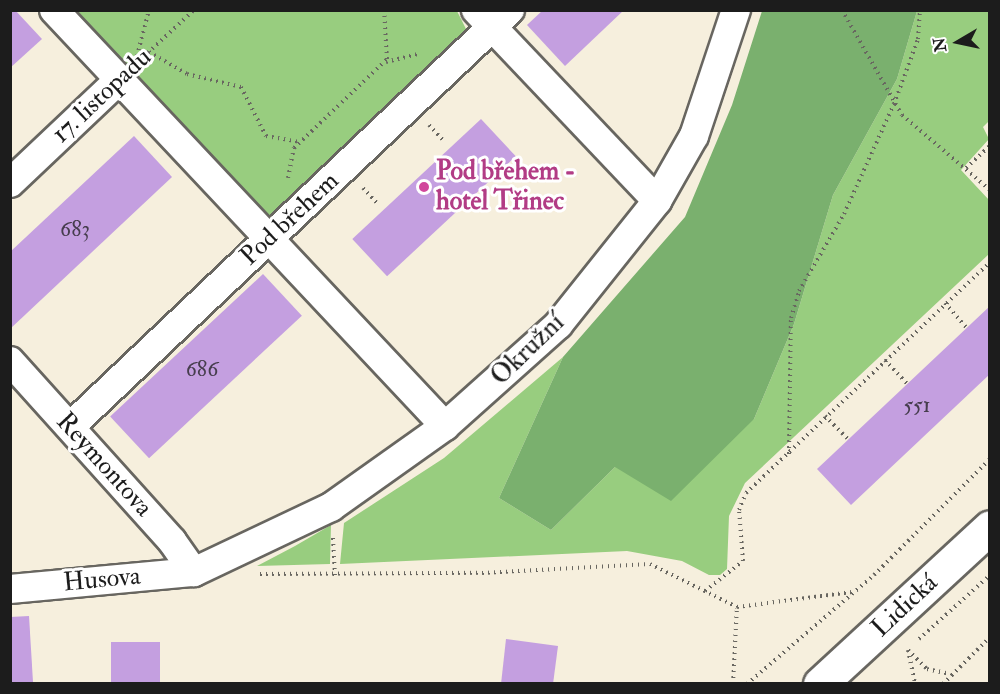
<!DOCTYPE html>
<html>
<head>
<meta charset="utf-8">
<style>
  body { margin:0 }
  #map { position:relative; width:1000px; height:694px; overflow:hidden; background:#f6efdd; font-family:"IM FELL Double Pica",serif }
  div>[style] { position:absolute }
  .green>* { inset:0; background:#98cd7f }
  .forest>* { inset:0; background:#7ab06e }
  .building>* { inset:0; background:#c49fe0; transform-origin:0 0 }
  .path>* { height:4px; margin-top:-2px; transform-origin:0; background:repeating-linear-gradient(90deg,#686660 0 1.5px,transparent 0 6px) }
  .roads { filter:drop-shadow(2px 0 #686660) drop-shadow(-2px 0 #686660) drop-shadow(0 2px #686660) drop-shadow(0 -2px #686660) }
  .street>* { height:28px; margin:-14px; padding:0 14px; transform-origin:14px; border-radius:14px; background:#fff }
  .secondary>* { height:33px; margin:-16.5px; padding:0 16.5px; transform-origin:16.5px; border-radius:16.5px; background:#fff }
  .dots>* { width:16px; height:16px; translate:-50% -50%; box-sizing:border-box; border:3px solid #fff; border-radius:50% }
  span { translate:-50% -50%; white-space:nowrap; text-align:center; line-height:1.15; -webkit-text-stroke:6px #fff; paint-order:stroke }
  .number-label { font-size:22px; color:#463d4d }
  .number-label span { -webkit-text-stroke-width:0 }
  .street-label { font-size:26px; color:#1c1c1c }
  .hotel-label { font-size:26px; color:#b23c85; font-weight:700 }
  .left { translate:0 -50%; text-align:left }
  .frame { position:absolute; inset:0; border:12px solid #1c1c1c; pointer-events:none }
  .north { position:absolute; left:928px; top:12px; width:60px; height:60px; -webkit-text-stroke:4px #fff; paint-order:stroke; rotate:261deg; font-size:16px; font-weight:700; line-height:24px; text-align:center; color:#1c1c1c }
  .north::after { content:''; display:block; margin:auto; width:21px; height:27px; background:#1c1c1c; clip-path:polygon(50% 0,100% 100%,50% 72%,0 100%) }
</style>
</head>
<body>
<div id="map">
  <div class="green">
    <div style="clip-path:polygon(69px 11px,457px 11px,467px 31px,269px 219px)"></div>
    <div style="clip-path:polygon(917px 11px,989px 11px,989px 121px,983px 127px,989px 139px,961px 170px,989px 200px,989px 254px,745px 483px,729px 516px,727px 569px,720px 575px,709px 575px,682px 561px,627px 551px,340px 564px,344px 523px,444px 458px,563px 357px,499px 498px,551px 530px,615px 467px,754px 419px,794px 324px,833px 195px,897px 79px)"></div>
    <div style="clip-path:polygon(331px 525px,330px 564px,257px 566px,295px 546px)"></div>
  </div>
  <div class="forest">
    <div style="clip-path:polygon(762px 11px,917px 11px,897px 79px,833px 195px,794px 324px,754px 419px,671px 501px,615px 467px,551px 530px,499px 498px,563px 357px,685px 217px,732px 105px)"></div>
  </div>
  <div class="building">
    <div style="clip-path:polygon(10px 10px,15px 10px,42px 39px,10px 68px)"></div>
    <div style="clip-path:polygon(543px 10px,624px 10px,565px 66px,527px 25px)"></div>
    <div style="left:481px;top:119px;width:51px;height:176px;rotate:47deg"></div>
    <div style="clip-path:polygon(134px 136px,172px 177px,10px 329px,10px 252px)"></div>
    <div style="left:263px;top:274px;width:57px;height:209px;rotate:47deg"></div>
    <div style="clip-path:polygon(990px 306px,990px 374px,851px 505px,817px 469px)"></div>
    <div style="clip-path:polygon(29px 616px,33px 682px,10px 684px,10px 617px)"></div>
    <div style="clip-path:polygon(506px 639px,558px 646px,553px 684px,501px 684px)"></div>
    <div style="left:111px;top:642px;width:49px;height:42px"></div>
  </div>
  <div class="path">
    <div style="left:842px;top:10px;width:121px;rotate:60.3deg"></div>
    <div style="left:902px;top:115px;width:116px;rotate:40.4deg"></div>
    <div style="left:149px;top:52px;width:44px;rotate:30.1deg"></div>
    <div style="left:187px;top:74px;width:56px;rotate:13.5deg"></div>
    <div style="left:241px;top:87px;width:55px;rotate:63deg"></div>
    <div style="left:266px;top:136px;width:34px;rotate:10deg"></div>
    <div style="left:137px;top:56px;width:48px;rotate:-75.4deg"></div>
    <div style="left:139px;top:61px;width:75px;rotate:-42.8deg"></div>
    <div style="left:386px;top:62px;width:34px;rotate:-14deg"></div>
    <div style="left:429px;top:125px;width:21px;rotate:47deg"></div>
    <div style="left:966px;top:168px;width:33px;rotate:-43deg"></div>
    <div style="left:288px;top:178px;width:31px;rotate:-79deg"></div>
    <div style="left:294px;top:148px;width:129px;rotate:-43.7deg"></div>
    <div style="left:387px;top:59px;width:49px;rotate:-93.5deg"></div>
    <div style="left:363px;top:188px;width:21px;rotate:47deg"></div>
    <div style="left:945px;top:303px;width:33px;rotate:49deg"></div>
    <div style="left:885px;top:360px;width:33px;rotate:47deg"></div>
    <div style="left:825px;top:416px;width:33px;rotate:45deg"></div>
    <div style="left:789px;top:454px;width:136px;rotate:-89.2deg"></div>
    <div style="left:791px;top:318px;width:28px;rotate:-73deg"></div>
    <div style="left:799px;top:291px;width:89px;rotate:-59.7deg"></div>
    <div style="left:844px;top:214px;width:121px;rotate:-65.6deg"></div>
    <div style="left:894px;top:104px;width:69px;rotate:-69.7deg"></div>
    <div style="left:918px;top:39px;width:29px;rotate:-86deg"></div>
    <div style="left:333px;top:538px;width:39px;rotate:87deg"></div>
    <div style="left:260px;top:574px;width:222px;rotate:-0.3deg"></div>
    <div style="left:482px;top:573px;width:168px;rotate:-3.1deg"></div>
    <div style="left:650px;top:564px;width:97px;rotate:26.3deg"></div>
    <div style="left:737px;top:607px;width:116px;rotate:-7.4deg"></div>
    <div style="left:705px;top:591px;width:48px;rotate:-38.3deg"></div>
    <div style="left:743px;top:561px;width:51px;rotate:-94.5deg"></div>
    <div style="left:739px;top:510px;width:18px;rotate:-68deg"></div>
    <div style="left:746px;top:493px;width:336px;rotate:-43.4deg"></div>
    <div style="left:919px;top:639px;width:96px;rotate:-42deg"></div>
    <div style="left:908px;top:650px;width:27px;rotate:45deg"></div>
    <div style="left:927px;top:669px;width:24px;rotate:12deg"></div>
    <div style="left:908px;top:650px;width:35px;rotate:78deg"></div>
    <div style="left:733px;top:684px;width:77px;rotate:-87deg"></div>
    <div style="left:747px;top:684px;width:167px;rotate:-40.6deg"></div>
    <div style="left:874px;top:575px;width:164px;rotate:-45deg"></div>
    <div style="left:943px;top:684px;width:66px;rotate:-45deg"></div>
  </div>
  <div class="roads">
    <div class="street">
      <div style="left:54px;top:10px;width:571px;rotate:46.77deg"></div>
      <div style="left:476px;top:10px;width:263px;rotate:46.5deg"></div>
      <div style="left:10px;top:183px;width:150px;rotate:-43.4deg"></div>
      <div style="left:10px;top:361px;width:242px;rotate:48deg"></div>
      <div style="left:172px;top:541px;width:38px;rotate:55deg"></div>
      <div style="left:70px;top:427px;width:606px;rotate:-43.46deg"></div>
      <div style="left:10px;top:589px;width:185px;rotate:-5.3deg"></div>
      <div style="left:194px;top:572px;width:152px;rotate:-25.4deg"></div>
      <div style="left:331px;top:507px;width:140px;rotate:-35.4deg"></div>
      <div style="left:445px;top:426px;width:152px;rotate:-41.8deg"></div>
      <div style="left:558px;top:325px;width:159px;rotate:-51.4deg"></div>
      <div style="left:657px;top:201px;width:75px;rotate:-60.4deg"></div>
      <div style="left:694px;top:136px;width:133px;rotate:-71.6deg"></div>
    </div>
    <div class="secondary">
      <div style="left:820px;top:684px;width:231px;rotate:-42.7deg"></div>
    </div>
  </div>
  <div class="dots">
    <div style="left:424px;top:187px;background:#d1479c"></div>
  </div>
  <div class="number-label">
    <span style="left:75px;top:230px">683</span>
    <span style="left:202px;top:370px">686</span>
    <span style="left:917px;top:406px">551</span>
  </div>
  <div class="street-label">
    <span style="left:102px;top:96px;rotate:-43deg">17. listopadu</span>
    <span style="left:290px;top:219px;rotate:-43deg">Pod břehem</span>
    <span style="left:528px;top:350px;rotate:-44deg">Okružní</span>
    <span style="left:104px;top:465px;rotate:48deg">Reymontova</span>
    <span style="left:102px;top:580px;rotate:-5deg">Husova</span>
    <span style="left:905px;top:606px;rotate:-43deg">Lidická</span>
  </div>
  <div class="hotel-label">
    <span class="left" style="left:436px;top:187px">Pod břehem -<br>hotel Třinec</span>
  </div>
  <div class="frame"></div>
  <div class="north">N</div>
</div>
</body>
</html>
